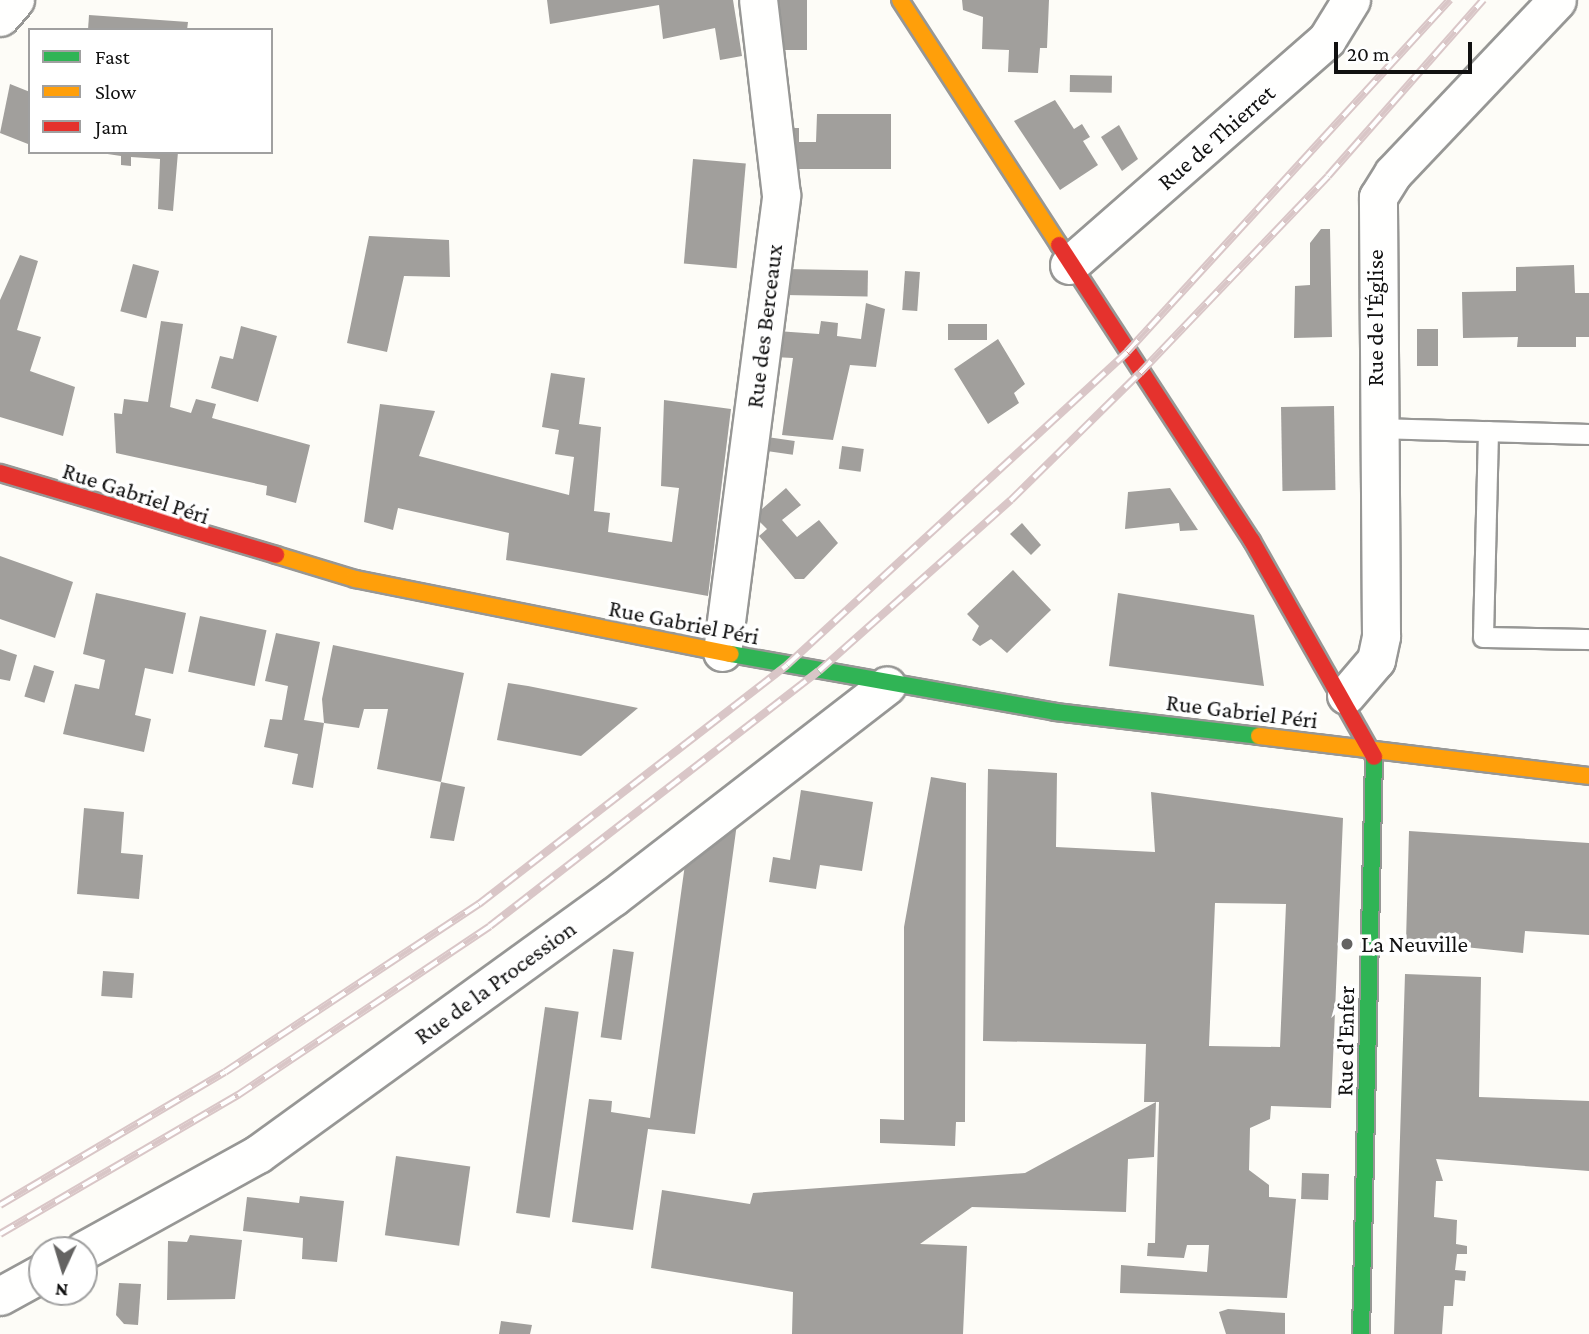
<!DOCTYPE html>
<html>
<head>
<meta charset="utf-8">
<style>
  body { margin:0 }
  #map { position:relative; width:1589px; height:1334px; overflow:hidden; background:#fdfcf7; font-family:"Crimson Pro",serif }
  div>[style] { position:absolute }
  .building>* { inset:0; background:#a19f9c; transform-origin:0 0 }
  .roads { filter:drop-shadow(2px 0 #979795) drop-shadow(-2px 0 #979795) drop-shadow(0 2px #979795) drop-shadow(0 -2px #979795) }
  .lane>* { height:19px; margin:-9.5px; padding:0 9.5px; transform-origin:9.5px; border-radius:9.5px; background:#fffffe }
  .street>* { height:37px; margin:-18.5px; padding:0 18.5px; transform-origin:18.5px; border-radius:18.5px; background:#fffffe }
  .fast>* { height:16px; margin:-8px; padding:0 8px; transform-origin:8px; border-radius:8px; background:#30b455 }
  .slow>* { height:16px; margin:-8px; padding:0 8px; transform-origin:8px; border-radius:8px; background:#ff9f0a }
  .jam>* { height:16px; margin:-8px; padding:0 8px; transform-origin:8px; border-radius:8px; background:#e5322d }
  .rail>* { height:8px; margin-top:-4px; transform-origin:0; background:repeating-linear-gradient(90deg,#fff 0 16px,#d9c6c7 0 32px); box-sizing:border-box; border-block:2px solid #d9c6c7 }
  .dots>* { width:19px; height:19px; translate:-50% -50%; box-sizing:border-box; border:4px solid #fff; border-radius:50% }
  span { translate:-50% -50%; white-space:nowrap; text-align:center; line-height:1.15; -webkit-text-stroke:7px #fff; paint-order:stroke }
  .street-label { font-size:24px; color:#111 }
  .poi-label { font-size:24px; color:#111 }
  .left { translate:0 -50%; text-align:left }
  .legend { position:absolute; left:28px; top:28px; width:245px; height:126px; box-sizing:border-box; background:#fff; border:2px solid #a0a0a0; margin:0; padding:9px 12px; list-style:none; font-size:21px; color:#111 }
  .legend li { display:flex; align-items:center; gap:14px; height:35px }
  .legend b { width:35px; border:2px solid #a0a0a0 }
  .north { position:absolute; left:28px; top:1236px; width:70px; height:70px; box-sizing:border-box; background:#fff; border:2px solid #a0a0a0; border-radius:50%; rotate:184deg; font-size:19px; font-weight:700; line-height:28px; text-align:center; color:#111 }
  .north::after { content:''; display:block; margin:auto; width:24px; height:32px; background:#646362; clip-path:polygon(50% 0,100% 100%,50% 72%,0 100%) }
  .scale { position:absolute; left:1334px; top:42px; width:138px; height:32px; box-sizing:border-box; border:4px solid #111; border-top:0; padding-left:9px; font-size:21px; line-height:24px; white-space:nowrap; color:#111; -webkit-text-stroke:5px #fff; paint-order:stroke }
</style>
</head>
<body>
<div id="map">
  <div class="building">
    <div style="clip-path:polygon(547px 0,733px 0,742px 56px,720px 60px,715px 28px,663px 39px,659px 5px,550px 24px)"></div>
    <div style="left:775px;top:0;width:32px;height:50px"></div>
    <div style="clip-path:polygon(962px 0,1049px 0,1047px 48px,1040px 48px,1038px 73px,1008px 72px,1009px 50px,982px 49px,983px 17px,963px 10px)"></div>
    <div style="clip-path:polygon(89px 15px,188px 22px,187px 30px,88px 30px)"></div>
    <div style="left:1070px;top:75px;width:42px;height:17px;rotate:1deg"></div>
    <div style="clip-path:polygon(10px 84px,30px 92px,28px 144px,0 133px)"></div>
    <div style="clip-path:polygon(1055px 100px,1074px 129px,1082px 124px,1090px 137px,1083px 141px,1098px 165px,1060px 190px,1014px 121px)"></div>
    <div style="clip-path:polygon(817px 114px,891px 114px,891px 169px,793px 169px,789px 128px,799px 128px,799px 142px,816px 142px)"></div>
    <div style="clip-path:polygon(1119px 125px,1138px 159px,1122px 171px,1101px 137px)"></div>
    <div style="clip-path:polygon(94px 152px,178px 152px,173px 211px,158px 209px,160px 159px,131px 157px,131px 166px,121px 165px,121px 156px)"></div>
    <div style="left:693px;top:159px;width:53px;height:105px;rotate:5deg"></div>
    <div style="clip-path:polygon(1321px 229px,1330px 229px,1332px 337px,1294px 338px,1295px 286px,1310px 285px,1310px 243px)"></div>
    <div style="clip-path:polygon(369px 236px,449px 240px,450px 277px,404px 276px,387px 352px,347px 343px)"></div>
    <div style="clip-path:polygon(20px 255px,38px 261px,17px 330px,41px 337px,30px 371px,75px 387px,63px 436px,0 417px,0 300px)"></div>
    <div style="left:133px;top:264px;width:27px;height:49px;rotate:15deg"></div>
    <div style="clip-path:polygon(1574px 265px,1575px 293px,1589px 293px,1589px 337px,1576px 337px,1576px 347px,1517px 347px,1518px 337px,1463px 338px,1462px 292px,1516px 291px,1516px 267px)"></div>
    <div style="left:785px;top:269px;width:83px;height:26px;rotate:1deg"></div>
    <div style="left:905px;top:271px;width:15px;height:39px;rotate:4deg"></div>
    <div style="clip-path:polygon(866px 303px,885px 309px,876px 367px,850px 365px,833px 440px,782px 435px,793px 358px,774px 357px,777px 331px,819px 334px,821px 321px,838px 323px,837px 336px,861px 339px)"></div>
    <div style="clip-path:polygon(161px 321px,183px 324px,170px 407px,191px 413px,196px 399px,216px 404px,212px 418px,310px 445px,296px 503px,266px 495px,267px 486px,116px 453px,114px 413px,122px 414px,124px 399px,148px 402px)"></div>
    <div style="left:948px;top:324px;width:39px;height:16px"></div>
    <div style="clip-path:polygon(241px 326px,277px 336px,258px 402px,211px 388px,220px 356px,233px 359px)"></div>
    <div style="left:1417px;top:329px;width:21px;height:37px"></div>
    <div style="clip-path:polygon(998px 339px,1025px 384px,1014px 393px,1019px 403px,988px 424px,954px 369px)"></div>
    <div style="clip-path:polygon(551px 373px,585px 378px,579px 424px,601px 427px,594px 511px,610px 513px,608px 532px,672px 542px,679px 488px,661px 486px,664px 400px,731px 409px,708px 596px,506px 560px,509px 533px,398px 508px,393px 530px,364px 522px,380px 404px,435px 411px,419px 456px,569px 495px,574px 457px,555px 454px,559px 430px,542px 427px)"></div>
    <div style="left:1334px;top:406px;width:84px;height:53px;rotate:89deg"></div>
    <div style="left:767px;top:437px;width:28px;height:14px;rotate:8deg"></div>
    <div style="left:842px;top:446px;width:22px;height:23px;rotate:8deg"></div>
    <div style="clip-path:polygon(786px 488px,801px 505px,782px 520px,797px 537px,819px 520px,838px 543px,804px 579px,795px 579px,759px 536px,767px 529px,754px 516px)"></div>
    <div style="clip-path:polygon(1170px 488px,1198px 530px,1180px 531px,1179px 523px,1125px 529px,1128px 492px)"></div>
    <div style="clip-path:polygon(1022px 523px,1041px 545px,1031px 555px,1010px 534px)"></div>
    <div style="clip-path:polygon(0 556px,73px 582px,55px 638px,0 619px)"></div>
    <div style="clip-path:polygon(1013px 570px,1051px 610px,1007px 653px,991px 639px,980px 646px,972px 640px,979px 626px,967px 614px)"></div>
    <div style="clip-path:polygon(96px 593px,186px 613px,173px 674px,145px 668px,135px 715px,151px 719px,144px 752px,63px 734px,75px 684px,99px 689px,105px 660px,83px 654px)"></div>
    <div style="clip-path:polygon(1118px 593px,1254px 615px,1264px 686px,1109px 666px)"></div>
    <div style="left:200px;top:616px;width:68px;height:57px;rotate:12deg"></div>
    <div style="clip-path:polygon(276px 633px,320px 642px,304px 720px,324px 723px,313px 788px,292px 784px,298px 754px,264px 747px,270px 719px,282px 720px,288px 686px,265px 681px)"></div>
    <div style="clip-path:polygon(333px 645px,464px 673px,441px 782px,465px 787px,454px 841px,430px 838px,441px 782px,377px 769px,388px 709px,364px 709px,359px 728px,324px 723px,322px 699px)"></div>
    <div style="clip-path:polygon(0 649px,17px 655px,10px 681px,0 679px)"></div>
    <div style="left:34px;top:665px;width:21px;height:33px;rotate:17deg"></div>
    <div style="clip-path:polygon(508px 683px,528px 686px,638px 708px,581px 756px,497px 740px)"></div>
    <div style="clip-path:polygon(evenodd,988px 769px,1057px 773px,1056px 847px,1155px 852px,1151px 792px,1343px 818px,1331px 1108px,1271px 1106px,1270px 1119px,1250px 1128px,1249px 1170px,1269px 1185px,1269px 1197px,1296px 1199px,1287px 1298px,1120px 1293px,1121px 1265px,1207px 1272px,1209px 1245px,1187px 1245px,1184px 1258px,1147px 1256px,1148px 1243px,1155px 1243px,1159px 1102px,1144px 1102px,1146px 1044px,983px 1041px,988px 769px,1215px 903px,1286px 904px,1280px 1047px,1209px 1046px,1215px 903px)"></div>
    <div style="clip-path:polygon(931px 777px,966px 783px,965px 1122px,956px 1122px,955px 1146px,880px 1143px,880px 1119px,904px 1120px,904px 927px)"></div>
    <div style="clip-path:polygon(801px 790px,873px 802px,862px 871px,820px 865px,816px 889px,769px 882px,773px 857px,790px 860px)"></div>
    <div style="clip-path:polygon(84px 808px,124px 812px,121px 853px,143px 855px,139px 899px,77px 894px)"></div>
    <div style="clip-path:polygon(738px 816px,695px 1134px,648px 1129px,633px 1230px,572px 1222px,589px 1099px,612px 1101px,611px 1112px,650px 1118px,686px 857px)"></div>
    <div style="clip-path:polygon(1409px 831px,1589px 843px,1589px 935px,1525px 931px,1523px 953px,1406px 941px)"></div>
    <div style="left:613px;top:949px;width:21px;height:89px;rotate:8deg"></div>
    <div style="left:103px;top:971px;width:31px;height:25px;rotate:4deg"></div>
    <div style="clip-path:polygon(1405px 974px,1481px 977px,1479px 1097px,1589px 1101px,1589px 1171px,1436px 1159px,1443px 1181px,1436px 1181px,1434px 1217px,1457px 1220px,1456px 1244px,1467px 1246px,1467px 1254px,1457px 1254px,1455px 1270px,1466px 1271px,1465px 1281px,1455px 1280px,1453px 1306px,1444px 1306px,1442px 1334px,1394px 1334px)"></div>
    <div style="left:545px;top:1007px;width:34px;height:208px;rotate:8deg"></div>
    <div style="clip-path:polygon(1156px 1102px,1154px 1157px,1128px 1159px,1126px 1212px,972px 1207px,920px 1244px,967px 1246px,963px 1334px,792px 1334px,793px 1292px,651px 1268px,662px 1190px,750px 1204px,753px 1193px,1025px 1173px)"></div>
    <div style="left:396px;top:1156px;width:75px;height:80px;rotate:8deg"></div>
    <div style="left:1302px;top:1173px;width:27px;height:26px;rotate:2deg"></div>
    <div style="clip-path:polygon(300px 1196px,344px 1201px,337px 1262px,302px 1259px,303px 1238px,243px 1231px,247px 1197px,299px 1203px)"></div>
    <div style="clip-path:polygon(190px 1235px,242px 1240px,235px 1299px,167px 1300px,168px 1241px,187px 1242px)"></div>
    <div style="clip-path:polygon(119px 1283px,141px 1284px,138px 1325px,124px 1324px,116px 1315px)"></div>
    <div style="clip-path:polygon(1228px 1309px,1285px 1313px,1285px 1334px,1226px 1334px,1219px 1312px)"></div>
    <div style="clip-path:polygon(501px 1321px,532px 1325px,530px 1334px,499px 1334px)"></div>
  </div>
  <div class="roads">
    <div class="lane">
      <div style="left:1376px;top:428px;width:213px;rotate:1.6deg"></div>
      <div style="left:1488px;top:431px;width:206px;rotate:91.4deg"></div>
      <div style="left:1483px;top:637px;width:106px;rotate:1.1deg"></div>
    </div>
    <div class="street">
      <div style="left:0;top:17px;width:23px;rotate:-49deg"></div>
      <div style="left:1069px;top:265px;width:343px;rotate:-41.2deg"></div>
      <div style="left:1327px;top:39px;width:46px;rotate:-58.4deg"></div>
      <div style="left:722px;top:652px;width:461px;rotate:-82.6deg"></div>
      <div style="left:781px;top:195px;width:196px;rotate:-96.7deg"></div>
      <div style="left:1346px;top:695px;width:46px;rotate:-49.4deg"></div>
      <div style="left:1376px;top:660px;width:25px;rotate:-78deg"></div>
      <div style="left:1381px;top:636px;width:439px;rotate:-90.4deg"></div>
      <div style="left:1378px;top:197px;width:28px;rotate:-58deg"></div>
      <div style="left:1393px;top:173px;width:238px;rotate:-46.5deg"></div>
      <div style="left:84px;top:1250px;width:199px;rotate:-28.9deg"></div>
      <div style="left:258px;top:1154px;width:438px;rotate:-35.9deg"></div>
      <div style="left:613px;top:897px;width:346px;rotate:-37.7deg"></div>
      <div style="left:0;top:1296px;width:48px;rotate:-28.7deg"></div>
    </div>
    <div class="fast">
      <div style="left:731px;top:654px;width:329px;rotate:10.1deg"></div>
      <div style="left:1055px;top:712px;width:205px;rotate:6.7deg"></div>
      <div style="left:1361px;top:1334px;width:577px;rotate:-88.71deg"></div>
    </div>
    <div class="slow">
      <div style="left:900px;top:0;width:292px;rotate:57deg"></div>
      <div style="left:276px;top:555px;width:83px;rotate:16.9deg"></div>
      <div style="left:355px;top:579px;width:383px;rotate:11.3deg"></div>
      <div style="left:1259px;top:736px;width:332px;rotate:6.9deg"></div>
    </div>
    <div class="jam">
      <div style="left:1059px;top:245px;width:353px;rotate:56.9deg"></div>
      <div style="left:1252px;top:541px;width:248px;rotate:60.5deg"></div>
      <div style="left:0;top:473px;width:288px;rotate:16.5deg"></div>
    </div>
  </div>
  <div class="rail">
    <div style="left:0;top:1205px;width:261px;rotate:-30.6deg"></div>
    <div style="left:225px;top:1072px;width:305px;rotate:-33.5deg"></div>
    <div style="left:479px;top:904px;width:390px;rotate:-37.8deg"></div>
    <div style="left:787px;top:665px;width:462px;rotate:-42.6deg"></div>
    <div style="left:1127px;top:352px;width:478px;rotate:-47.5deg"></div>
    <div style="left:0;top:1234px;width:276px;rotate:-30.3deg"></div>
    <div style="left:238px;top:1095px;width:303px;rotate:-33.8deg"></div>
    <div style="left:490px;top:926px;width:416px;rotate:-37.8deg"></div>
    <div style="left:819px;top:671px;width:257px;rotate:-41.7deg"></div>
    <div style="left:1011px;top:500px;width:181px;rotate:-44.6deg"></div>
    <div style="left:1140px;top:373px;width:272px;rotate:-46.3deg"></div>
    <div style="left:1328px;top:176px;width:235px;rotate:-48.6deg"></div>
  </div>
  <div class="dots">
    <div style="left:1347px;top:944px;background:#646362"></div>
  </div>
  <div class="street-label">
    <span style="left:1216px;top:137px;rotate:-41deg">Rue de Thierret</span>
    <span style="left:1375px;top:318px;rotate:-90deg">Rue de l'Église</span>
    <span style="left:764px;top:326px;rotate:-83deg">Rue des Berceaux</span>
    <span style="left:136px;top:493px;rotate:18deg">Rue Gabriel Péri</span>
    <span style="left:684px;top:622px;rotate:11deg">Rue Gabriel Péri</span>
    <span style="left:1242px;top:711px;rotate:7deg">Rue Gabriel Péri</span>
    <span style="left:495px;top:982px;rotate:-36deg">Rue de la Procession</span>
    <span style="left:1345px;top:1041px;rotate:-89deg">Rue d'Enfer</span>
  </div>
  <div class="poi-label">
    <span class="left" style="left:1361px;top:944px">La Neuville</span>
  </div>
  <ul class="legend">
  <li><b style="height:9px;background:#30b455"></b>Fast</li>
  <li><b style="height:9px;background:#ff9f0a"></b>Slow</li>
  <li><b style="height:9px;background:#e5322d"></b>Jam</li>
  </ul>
  <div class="north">N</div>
  <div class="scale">20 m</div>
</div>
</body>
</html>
